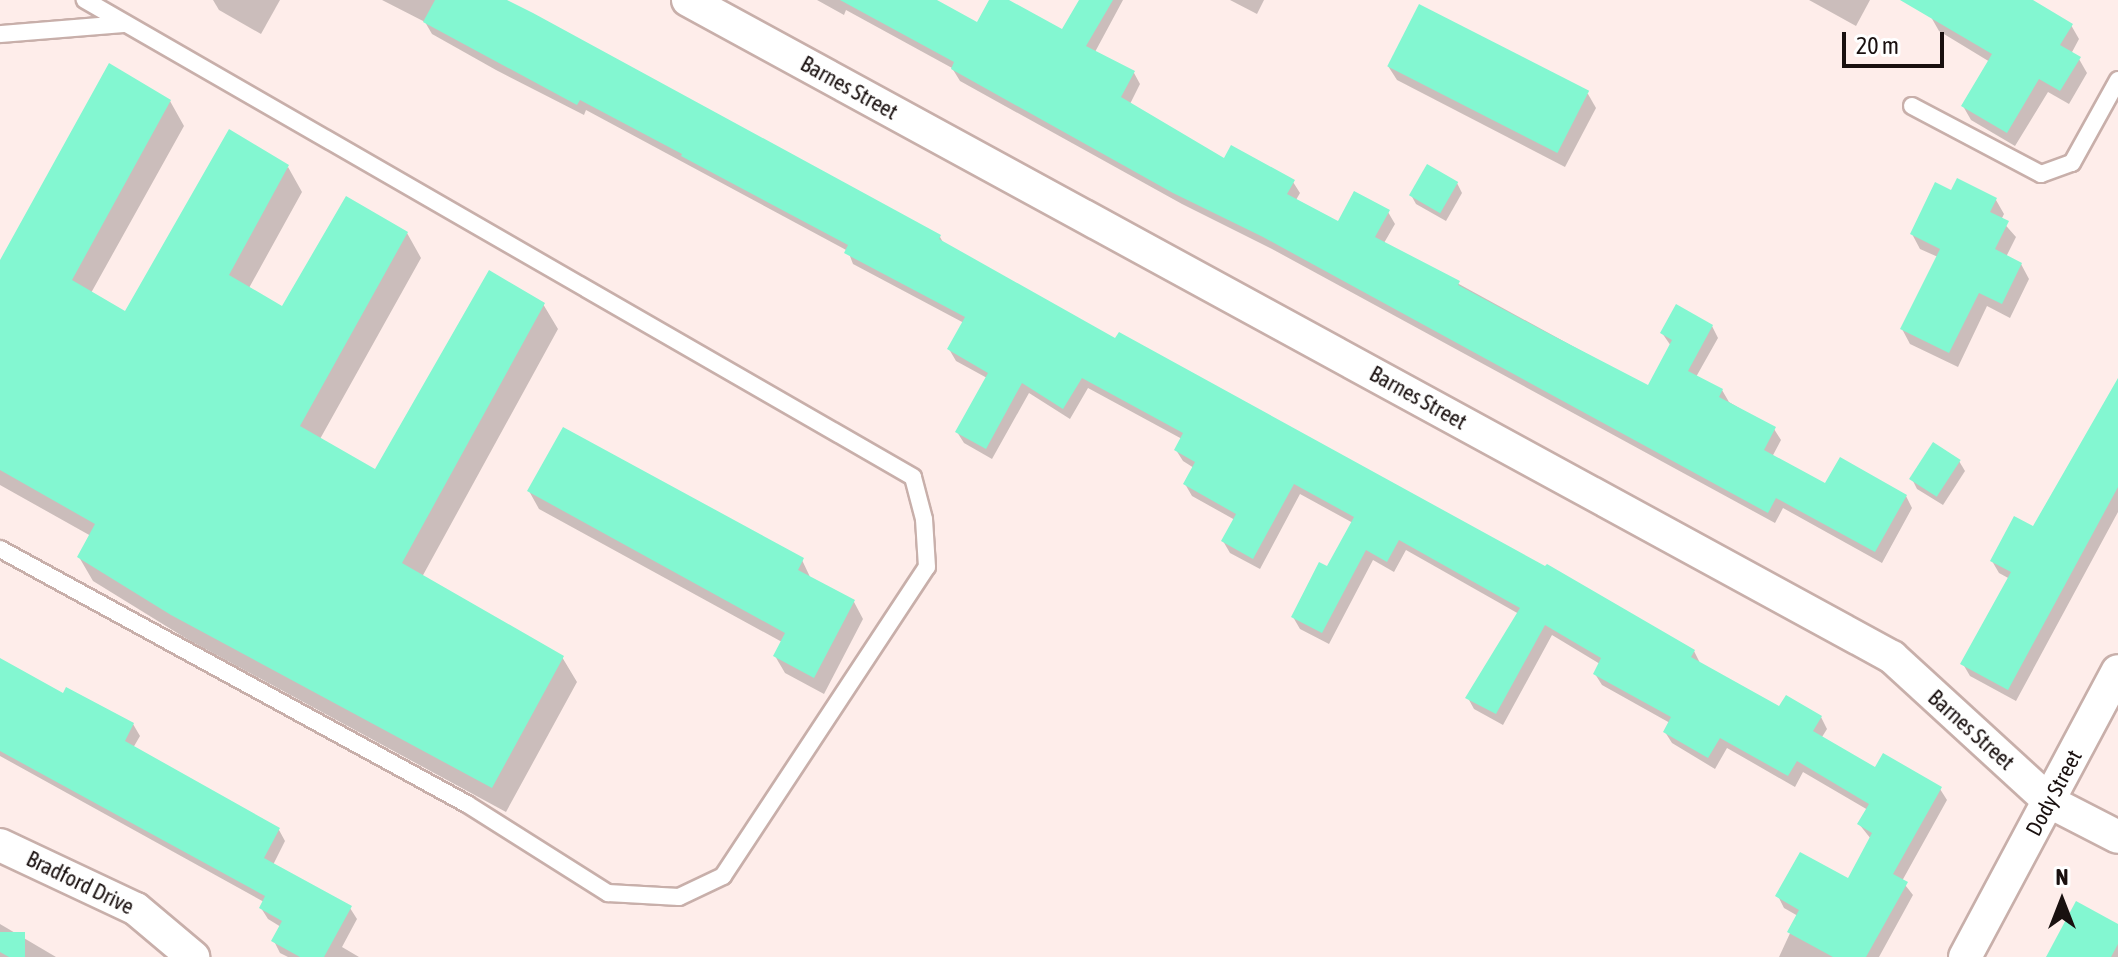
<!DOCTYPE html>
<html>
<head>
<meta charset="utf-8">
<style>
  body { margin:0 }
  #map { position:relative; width:2118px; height:957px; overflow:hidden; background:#feedea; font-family:"Asap Condensed",sans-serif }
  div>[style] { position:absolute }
  .shadow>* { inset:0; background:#0003 }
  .building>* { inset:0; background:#83f7d1; transform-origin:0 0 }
  .roads { filter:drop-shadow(2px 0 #c8afaa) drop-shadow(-2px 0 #c8afaa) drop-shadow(0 2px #c8afaa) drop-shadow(0 -2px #c8afaa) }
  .service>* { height:16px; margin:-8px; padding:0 8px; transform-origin:8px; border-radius:8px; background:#fff }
  .minor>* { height:32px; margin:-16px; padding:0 16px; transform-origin:16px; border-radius:16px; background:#fff }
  span { translate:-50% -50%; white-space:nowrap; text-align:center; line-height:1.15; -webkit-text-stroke:7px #fff; paint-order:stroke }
  .street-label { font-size:22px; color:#19100f }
  .north { position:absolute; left:2022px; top:861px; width:80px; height:80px; -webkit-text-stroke:6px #fff; paint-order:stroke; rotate:0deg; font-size:22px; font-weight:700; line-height:32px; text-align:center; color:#19100f }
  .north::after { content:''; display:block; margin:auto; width:28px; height:36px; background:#19100f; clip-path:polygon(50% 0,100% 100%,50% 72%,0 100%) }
  .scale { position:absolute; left:1842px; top:32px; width:102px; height:36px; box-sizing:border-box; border:4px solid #19100f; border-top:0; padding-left:10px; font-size:24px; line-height:28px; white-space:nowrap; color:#19100f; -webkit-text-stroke:6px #fff; paint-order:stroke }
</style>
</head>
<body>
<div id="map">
  <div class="shadow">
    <div style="clip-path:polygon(213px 0,280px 0,261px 34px,219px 10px)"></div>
    <div style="clip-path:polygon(382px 0,505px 0,940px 237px,944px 244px,1116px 341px,1694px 651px,1700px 663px,1780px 709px,1821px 717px,1827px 729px,1822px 737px,1875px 770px,1940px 789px,1947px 800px,1902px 881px,1913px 895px,1879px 957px,1779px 957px,1798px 916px,1784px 908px,1778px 896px,1849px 881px,1871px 839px,1859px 824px,1868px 810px,1803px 772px,1795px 787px,1727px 748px,1715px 769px,1672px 743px,1665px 732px,1670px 723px,1602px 685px,1595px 674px,1600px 664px,1552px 635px,1503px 725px,1474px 709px,1468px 698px,1519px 614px,1406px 550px,1394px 572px,1373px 560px,1329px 644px,1300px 629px,1293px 617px,1328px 569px,1353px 523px,1300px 494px,1260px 569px,1230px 553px,1223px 541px,1235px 520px,1192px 496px,1185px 484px,1194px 468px,1183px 461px,1176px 450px,1182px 439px,1088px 388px,1070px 419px,1029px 393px,992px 459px,964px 443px,957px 432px,987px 378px,956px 361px,949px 349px,964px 323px,853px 264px,848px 251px,586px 110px,584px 115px,496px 70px,432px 34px,425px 22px)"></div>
    <div style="clip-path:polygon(817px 0,933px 0,978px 25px,991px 0,1005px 0,1063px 32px,1081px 0,1123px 0,1095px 52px,1134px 73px,1140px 84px,1130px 104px,1225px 160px,1293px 182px,1300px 193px,1296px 200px,1339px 224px,1388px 212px,1395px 224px,1384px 243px,1649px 388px,1671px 346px,1662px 333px,1712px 326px,1718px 338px,1696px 377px,1722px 390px,1729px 402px,1774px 429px,1781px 440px,1772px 457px,1826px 485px,1906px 496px,1912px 508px,1882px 563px,1783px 508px,1775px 523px,1272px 249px,1182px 204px,960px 81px,952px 68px,846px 10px,844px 15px)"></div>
    <div style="clip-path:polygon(1230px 0,1264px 0,1257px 14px)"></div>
    <div style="clip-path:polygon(1809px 0,1870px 0,1856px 26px)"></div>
    <div style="clip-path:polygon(1940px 0,2029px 0,2071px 25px,2079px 39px,2071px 54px,2079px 59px,2087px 73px,2069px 104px,2048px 92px,2015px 146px,1971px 120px,1963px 106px,1990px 62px,1939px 31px,1931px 17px)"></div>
    <div style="clip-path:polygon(1388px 66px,1588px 94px,1596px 108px,1565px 167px,1397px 80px)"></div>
    <div style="clip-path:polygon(170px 101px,184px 126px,91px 293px,126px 313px,288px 167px,302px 192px,249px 288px,283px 308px,407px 233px,421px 258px,320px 439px,376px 472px,543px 304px,558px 329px,422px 577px,562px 657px,577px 682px,506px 812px,187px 639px,93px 581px,79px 557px,91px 536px,0 485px,0 264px)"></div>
    <div style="clip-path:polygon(1457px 183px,1462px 193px,1446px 221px,1416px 204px,1411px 195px)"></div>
    <div style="clip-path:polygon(1952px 193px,1996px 200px,2004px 214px,2001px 220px,2016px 237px,2006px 257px,2021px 264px,2029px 279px,2010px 318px,1987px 306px,1958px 367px,1910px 344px,1902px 329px,1938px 257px,1920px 249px,1912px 234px)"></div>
    <div style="clip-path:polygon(2118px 381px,2118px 512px,2016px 701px,1970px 676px,1963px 664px,2010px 579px,1999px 573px,1992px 561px,2034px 529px)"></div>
    <div style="clip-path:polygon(1959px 461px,1965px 471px,1943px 505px,1917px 489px,1912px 479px)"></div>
    <div style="clip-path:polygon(529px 491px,802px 560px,811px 579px,854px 602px,863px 619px,824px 694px,785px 673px,775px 656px,782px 642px,539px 509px)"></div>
    <div style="clip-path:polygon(0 660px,64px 696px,133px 724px,140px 736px,133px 748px,279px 830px,285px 841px,273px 865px,350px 908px,357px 919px,342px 947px,359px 957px,288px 957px,280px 953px,274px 941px,281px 927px,268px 919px,261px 908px,264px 902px,0 756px)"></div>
    <div style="clip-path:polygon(0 924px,56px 957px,0 957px)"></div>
    <div style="clip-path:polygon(2118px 926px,2118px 957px,2046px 957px)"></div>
  </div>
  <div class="building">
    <div style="clip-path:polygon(435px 0,507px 0,533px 13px,941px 235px,939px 239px,1115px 338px,1119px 332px,1545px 566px,1547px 564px,1695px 650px,1691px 657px,1779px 706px,1786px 695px,1822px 716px,1813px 731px,1875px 767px,1883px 753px,1942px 787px,1893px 874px,1908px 882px,1866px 957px,1833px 957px,1787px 932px,1799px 910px,1775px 896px,1800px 852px,1848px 878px,1872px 833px,1857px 824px,1869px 804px,1797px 761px,1788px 776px,1720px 738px,1708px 758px,1663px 732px,1671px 717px,1593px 674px,1601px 658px,1545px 625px,1496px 714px,1465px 698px,1520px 608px,1399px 540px,1387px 562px,1366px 550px,1322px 633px,1291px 617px,1319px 562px,1327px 566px,1354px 517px,1294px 484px,1253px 559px,1221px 541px,1236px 514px,1183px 484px,1195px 462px,1174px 450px,1183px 433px,1082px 378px,1063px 409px,1022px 383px,986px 449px,955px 432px,988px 373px,947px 349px,965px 317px,844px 253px,848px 245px,681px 156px,682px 154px,580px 100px,577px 105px,423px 22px)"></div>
    <div style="clip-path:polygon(840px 0,937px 0,977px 22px,989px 0,1009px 0,1062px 29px,1079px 0,1113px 0,1086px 46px,1135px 71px,1121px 97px,1224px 158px,1231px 145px,1295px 180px,1287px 194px,1338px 221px,1354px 191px,1390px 210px,1375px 237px,1460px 281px,1458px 285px,1542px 330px,1648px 385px,1672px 340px,1660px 333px,1676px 304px,1713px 325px,1688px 371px,1723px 389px,1719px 397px,1776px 427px,1764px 450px,1825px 483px,1840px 457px,1907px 495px,1875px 552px,1776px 498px,1768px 513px,1263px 237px,1173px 193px,951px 69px,954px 62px)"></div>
    <div style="clip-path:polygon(1900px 0,2033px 0,2073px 24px,2060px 45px,2081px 57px,2060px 91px,2039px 79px,2007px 133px,1961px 106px,1992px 54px)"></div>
    <div style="left:1419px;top:4px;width:191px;height:70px;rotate:27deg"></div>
    <div style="clip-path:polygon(109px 63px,171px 100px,72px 280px,125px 311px,229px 129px,289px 165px,229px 275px,282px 306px,346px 196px,408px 232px,300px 426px,375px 469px,489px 270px,545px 303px,402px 563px,564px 656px,492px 788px,171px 615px,77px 557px,95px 524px,0 470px,0 260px)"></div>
    <div style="left:1427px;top:164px;width:36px;height:36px;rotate:30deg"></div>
    <div style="clip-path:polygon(1957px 178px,1997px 198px,1990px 212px,2009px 221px,1995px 249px,2022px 263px,2002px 304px,1979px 293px,1949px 353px,1900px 329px,1940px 249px,1910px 234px,1935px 182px,1951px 190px)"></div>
    <div style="clip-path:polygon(2118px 378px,2118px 487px,2008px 690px,1960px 664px,2011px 572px,1990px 561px,2014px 516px,2033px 526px)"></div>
    <div style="clip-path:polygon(563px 427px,804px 558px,798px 570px,855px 600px,814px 678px,773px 656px,785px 633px,527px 491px)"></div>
    <div style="left:1933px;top:442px;width:33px;height:44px;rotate:33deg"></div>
    <div style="clip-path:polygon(0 658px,63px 693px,66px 687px,134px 723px,125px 741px,280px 828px,264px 858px,352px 906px,324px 957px,300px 957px,271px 941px,282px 921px,259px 908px,265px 896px,0 751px)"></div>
    <div style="clip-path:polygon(2076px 901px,2118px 924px,2118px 944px,2111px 957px,2046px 957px)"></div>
    <div style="clip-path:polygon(0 932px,25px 932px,25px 957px,9px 957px,0 952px)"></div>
  </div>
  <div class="roads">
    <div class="service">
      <div style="left:0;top:34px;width:125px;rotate:-4.6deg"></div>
      <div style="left:1912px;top:106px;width:146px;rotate:27.8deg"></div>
      <div style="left:2041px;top:174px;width:33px;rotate:-20deg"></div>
      <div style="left:2072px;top:163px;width:95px;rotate:-61deg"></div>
      <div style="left:0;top:549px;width:532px;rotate:28.64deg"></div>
      <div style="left:467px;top:804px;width:167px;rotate:32.3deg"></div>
      <div style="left:608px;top:893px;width:71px;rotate:3.2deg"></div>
      <div style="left:679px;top:897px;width:49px;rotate:-25.5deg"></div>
      <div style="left:723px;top:876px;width:370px;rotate:-56.6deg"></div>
      <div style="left:927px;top:567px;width:48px;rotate:-93.6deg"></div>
      <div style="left:924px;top:519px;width:43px;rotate:-104.7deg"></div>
      <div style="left:913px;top:477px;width:956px;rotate:-150.05deg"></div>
    </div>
    <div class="minor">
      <div style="left:688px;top:0;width:1372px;rotate:28.62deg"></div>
      <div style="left:1892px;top:657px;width:214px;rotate:42.5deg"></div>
      <div style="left:2050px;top:802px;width:76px;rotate:27.2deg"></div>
      <div style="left:0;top:845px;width:150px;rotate:25.2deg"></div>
      <div style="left:136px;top:909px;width:75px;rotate:40.1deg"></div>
      <div style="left:1965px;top:957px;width:324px;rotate:-61.9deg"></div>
    </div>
  </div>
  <div class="street-label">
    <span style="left:849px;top:88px;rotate:29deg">Barnes Street</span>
    <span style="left:1418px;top:398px;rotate:29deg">Barnes Street</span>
    <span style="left:1971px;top:730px;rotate:42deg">Barnes Street</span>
    <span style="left:2054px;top:793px;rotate:-62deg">Dody Street</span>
    <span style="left:80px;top:883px;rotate:26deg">Bradford Drive</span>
  </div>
  <div class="north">N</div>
  <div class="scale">20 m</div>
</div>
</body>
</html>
